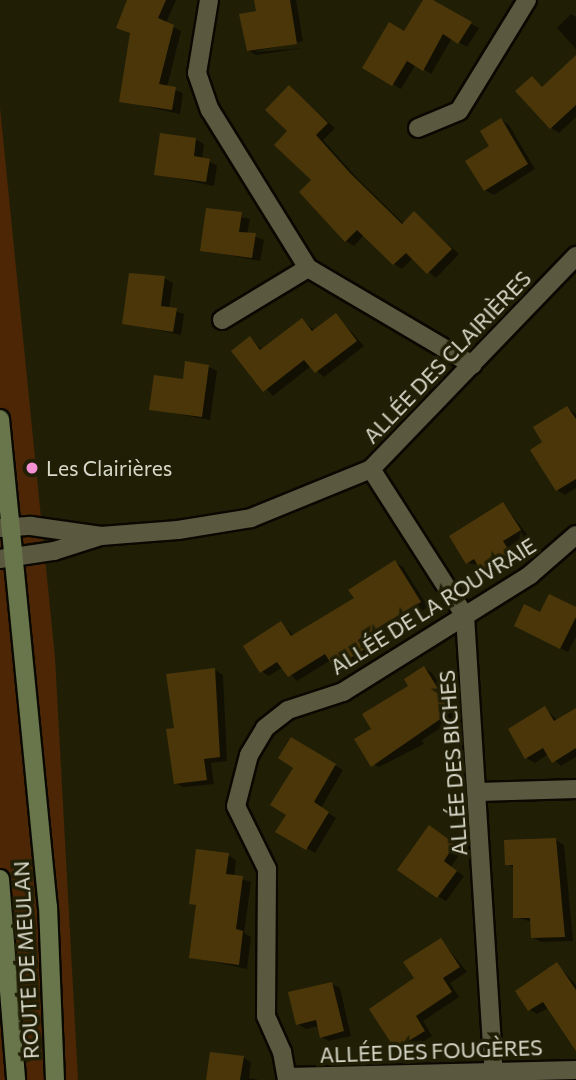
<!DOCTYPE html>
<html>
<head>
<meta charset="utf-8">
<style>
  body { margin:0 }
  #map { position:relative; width:576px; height:1080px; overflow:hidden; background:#201f06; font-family:Commissioner,sans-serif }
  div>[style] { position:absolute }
  .green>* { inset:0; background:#4d2705 }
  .shadow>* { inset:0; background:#0007 }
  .building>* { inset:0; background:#4b360a }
  .roads { filter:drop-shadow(2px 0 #0a0800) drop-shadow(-2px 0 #0a0800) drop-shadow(0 2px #0a0800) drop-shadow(0 -2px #0a0800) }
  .minor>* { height:18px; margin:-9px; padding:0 9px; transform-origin:9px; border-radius:9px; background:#5a593f }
  .secondary>* { height:18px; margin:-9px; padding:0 9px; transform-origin:9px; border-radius:9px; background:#69764b }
  .dots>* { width:19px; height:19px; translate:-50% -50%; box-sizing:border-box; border:4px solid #201f06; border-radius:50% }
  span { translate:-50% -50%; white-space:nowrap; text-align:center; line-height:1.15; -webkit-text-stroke:7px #201f06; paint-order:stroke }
  .street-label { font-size:21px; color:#d9d9ca }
  .poi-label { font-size:21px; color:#d9d9ca }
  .left { translate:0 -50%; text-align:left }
</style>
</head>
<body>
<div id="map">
  <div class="green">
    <div style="clip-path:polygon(0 108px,55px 658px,78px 1080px,0 1080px)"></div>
  </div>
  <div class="shadow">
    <div style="clip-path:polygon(129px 0,176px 0,166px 23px,181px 31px,167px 87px,183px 93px,180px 114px,121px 101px,132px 34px,118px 27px)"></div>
    <div style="clip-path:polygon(256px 0,296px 0,303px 41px,253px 52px,304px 48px,256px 55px,248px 50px,258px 12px)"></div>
    <div style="clip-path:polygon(425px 0,479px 28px,467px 47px,452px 38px,431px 74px,416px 64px,401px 89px,365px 67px,405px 33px)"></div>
    <div style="clip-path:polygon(571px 14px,576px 17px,576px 49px,557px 28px)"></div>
    <div style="clip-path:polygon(532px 78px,544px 88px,576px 79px,576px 117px,559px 133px,551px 128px)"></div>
    <div style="clip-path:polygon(289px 87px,335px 128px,323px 140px,359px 180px,404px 224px,415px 214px,459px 254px,436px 278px,413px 258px,402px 269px,394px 264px,364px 235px,354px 246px,346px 241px,302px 192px,313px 180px,289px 131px)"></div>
    <div style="clip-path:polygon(501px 120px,509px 125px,535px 169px,494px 195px,485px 190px,491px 147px)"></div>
    <div style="clip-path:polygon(195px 139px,204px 144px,202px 159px,217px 165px,214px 186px,156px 174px)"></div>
    <div style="clip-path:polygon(208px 210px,250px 219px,247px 234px,264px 240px,260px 261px,202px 250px)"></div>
    <div style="clip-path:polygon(164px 278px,173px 283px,169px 309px,184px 314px,181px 335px,124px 323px)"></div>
    <div style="clip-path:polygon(336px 315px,364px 346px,324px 377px,311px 366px,273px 396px,233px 352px,250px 338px,263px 350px,302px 320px,315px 331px)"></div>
    <div style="clip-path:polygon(209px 367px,217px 371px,210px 420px,151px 409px)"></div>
    <div style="clip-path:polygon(567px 408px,576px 414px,576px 488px,565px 495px,557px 490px,545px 443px)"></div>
    <div style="clip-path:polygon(503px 504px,528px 535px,510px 546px,518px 560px,491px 576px,479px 565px,467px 563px)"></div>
    <div style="clip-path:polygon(395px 562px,403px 567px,428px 607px,365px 645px,371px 655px,343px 671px,331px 660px,297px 681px,283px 667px,269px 676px,261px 671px,281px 623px,294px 636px,356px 598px)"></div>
    <div style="clip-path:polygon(576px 608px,576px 637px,568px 652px,524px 630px,541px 614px)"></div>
    <div style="clip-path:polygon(424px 668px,432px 673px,459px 716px,422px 740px,424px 744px,379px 767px,370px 762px,374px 729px)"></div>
    <div style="clip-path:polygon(215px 670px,223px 675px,227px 761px,211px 763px,214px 784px,183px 787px,175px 783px,176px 730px)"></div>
    <div style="clip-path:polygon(545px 708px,558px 721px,576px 710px,576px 757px,561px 766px,548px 754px,535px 763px,526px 758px)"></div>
    <div style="clip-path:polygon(292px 740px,343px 770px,321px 808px,336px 818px,315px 853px,278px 831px,289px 815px,295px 767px)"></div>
    <div style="clip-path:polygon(437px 832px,462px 850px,451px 867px,464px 876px,446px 901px,437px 896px)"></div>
    <div style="clip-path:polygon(556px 840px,564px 845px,573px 941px,541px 942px,532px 937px,532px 922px,515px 917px,515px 868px,507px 864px)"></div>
    <div style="clip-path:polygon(228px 855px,236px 860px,234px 877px,251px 882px,244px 933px,251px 937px,247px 969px,191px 957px,198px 907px,191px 903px)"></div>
    <div style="clip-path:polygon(441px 940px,467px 972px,450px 983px,459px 997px,423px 1021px,432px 1036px,405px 1053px,396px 1048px,416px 979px)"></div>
    <div style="clip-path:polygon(557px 964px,576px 985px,576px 1041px,548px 1008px,537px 1014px,529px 1009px)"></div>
    <div style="clip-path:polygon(332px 984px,340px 988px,351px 1036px,329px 1041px,321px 1037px,319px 1026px,306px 1029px,298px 1024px)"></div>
    <div style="clip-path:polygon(243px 1057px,251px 1062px,249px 1078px,259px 1080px,208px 1080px)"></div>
  </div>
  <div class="building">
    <div style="clip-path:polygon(127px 0,166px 0,158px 18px,174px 25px,159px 84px,176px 87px,172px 110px,119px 102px,130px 33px,116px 28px)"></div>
    <div style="clip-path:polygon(254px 0,290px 0,297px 44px,247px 51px,239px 14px,256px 11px)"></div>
    <div style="clip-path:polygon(423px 0,433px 0,472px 22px,458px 44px,443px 34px,423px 71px,407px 61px,392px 86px,362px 68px,389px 22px,404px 31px)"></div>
    <div style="clip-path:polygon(576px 55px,576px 105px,550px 129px,515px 91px,532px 76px,542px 87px)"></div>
    <div style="clip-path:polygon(289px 85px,328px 123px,316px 135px,350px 173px,402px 224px,414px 211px,452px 249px,427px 274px,406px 253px,393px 265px,357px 230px,345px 242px,299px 192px,311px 180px,274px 145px,287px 131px,265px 110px)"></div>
    <div style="clip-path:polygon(501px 118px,528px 164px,484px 191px,465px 161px,489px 146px,480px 131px)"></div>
    <div style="clip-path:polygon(160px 133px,196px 138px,194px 156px,210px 159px,206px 182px,154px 175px)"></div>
    <div style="clip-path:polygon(206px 208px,242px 212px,239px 232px,256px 233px,252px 258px,200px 251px)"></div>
    <div style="clip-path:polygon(129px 273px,165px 276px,161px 306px,177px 308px,173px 332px,122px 324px)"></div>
    <div style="clip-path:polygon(336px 313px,357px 341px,315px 373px,304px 360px,263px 392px,231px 351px,250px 336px,260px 350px,302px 318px,312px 331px)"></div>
    <div style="clip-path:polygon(185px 361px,209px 365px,202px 417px,149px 410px,154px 375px,183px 379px)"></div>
    <div style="clip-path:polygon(567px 406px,576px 419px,576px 479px,556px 491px,530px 450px,542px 442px,533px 427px)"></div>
    <div style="clip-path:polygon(503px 502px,521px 530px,503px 541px,512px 555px,482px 573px,474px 559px,466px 564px,449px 536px)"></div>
    <div style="clip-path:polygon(395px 560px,421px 602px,358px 640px,364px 650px,334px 668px,325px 654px,288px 677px,277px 662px,260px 673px,243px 646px,281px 621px,291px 636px,354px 598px,348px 590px)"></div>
    <div style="clip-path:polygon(549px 594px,576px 607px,576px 617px,560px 649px,514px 626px,524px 604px,540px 612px)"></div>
    <div style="clip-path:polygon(424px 666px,452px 711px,371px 767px,354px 739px,371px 729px,362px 714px,408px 686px,404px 679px)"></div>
    <div style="clip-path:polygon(215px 668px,220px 757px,204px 759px,207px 780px,174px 784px,166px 729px,174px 728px,166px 674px)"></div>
    <div style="clip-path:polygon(545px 706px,554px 721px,576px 708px,576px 748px,552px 763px,543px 748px,525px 759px,508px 729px)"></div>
    <div style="clip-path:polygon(291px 737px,336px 764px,314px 802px,329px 812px,306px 850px,275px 832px,286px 815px,270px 805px,293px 768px,278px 758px)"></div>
    <div style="clip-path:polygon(429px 825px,455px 844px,444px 861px,457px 871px,437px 898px,397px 870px)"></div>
    <div style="clip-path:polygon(556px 838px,565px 937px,531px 938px,530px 918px,513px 918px,513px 865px,505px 865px,504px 840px)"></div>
    <div style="clip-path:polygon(196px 849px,229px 853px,226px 874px,243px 876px,236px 929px,243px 931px,239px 965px,189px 958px,196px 905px,189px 904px)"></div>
    <div style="clip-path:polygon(441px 938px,460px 967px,443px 978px,452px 992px,416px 1016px,425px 1031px,395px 1049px,369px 1009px,414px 978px,403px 962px)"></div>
    <div style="clip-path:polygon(557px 962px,576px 990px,576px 1051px,543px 1002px,528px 1011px,515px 991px)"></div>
    <div style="clip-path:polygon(332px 982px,344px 1031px,320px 1038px,316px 1020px,296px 1025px,288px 992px)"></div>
    <div style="clip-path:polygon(210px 1052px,244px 1056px,240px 1080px,206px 1080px)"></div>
  </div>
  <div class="roads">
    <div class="minor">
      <div style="left:209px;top:0;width:74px;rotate:99.3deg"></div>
      <div style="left:197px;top:73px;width:39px;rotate:71deg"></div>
      <div style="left:210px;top:110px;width:186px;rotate:58.2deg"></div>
      <div style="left:308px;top:268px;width:191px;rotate:30.5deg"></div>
      <div style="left:418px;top:128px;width:44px;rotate:-22.5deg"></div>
      <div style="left:459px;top:111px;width:130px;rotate:-58.5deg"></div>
      <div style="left:222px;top:320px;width:100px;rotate:-31.2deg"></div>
      <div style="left:371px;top:469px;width:174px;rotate:57.4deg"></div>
      <div style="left:465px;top:616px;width:457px;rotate:86.4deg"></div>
      <div style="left:494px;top:1072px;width:9px;rotate:58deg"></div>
      <div style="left:0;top:528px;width:31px;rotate:-4deg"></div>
      <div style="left:31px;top:526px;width:71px;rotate:8.1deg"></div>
      <div style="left:101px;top:536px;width:77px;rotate:-4.5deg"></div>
      <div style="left:178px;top:530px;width:74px;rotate:-9.3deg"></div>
      <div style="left:251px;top:518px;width:130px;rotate:-22.2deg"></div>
      <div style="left:371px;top:469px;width:296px;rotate:-46.1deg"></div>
      <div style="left:0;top:559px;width:55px;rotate:-8.4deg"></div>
      <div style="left:54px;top:551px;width:46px;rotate:-17.7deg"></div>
      <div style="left:479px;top:792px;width:97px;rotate:-1.8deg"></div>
      <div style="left:287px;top:1077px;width:289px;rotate:-1.4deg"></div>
      <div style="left:287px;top:1080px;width:28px;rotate:-100deg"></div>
      <div style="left:282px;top:1052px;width:39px;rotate:-114deg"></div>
      <div style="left:266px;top:1016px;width:147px;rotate:-89.6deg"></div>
      <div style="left:267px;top:869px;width:70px;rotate:-116.2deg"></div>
      <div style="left:236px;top:806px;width:53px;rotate:-75.7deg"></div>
      <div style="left:249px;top:755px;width:31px;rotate:-59deg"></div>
      <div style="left:265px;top:728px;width:29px;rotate:-38deg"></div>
      <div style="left:288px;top:710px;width:58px;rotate:-18.1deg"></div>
      <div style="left:343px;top:692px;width:221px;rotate:-32deg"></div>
      <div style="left:530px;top:575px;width:61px;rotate:-41deg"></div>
    </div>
    <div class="secondary">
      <div style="left:0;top:419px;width:489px;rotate:84.4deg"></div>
      <div style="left:48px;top:906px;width:174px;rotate:87.7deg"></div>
      <div style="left:0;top:879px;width:202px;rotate:85.4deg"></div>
    </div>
  </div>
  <div class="dots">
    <div style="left:32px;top:468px;background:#f491d4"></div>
  </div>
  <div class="street-label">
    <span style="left:447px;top:357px;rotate:-46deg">ALLÉE DES CLAIRIÈRES</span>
    <span style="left:433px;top:606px;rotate:-32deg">ALLÉE DE LA ROUVRAIE</span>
    <span style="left:453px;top:763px;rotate:-94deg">ALLÉE DES BICHES</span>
    <span style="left:26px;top:960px;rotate:-93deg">ROUTE DE MEULAN</span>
    <span style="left:431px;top:1051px;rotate:-2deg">ALLÉE DES FOUGÈRES</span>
  </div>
  <div class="poi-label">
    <span class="left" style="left:46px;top:468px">Les Clairières</span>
  </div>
</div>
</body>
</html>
